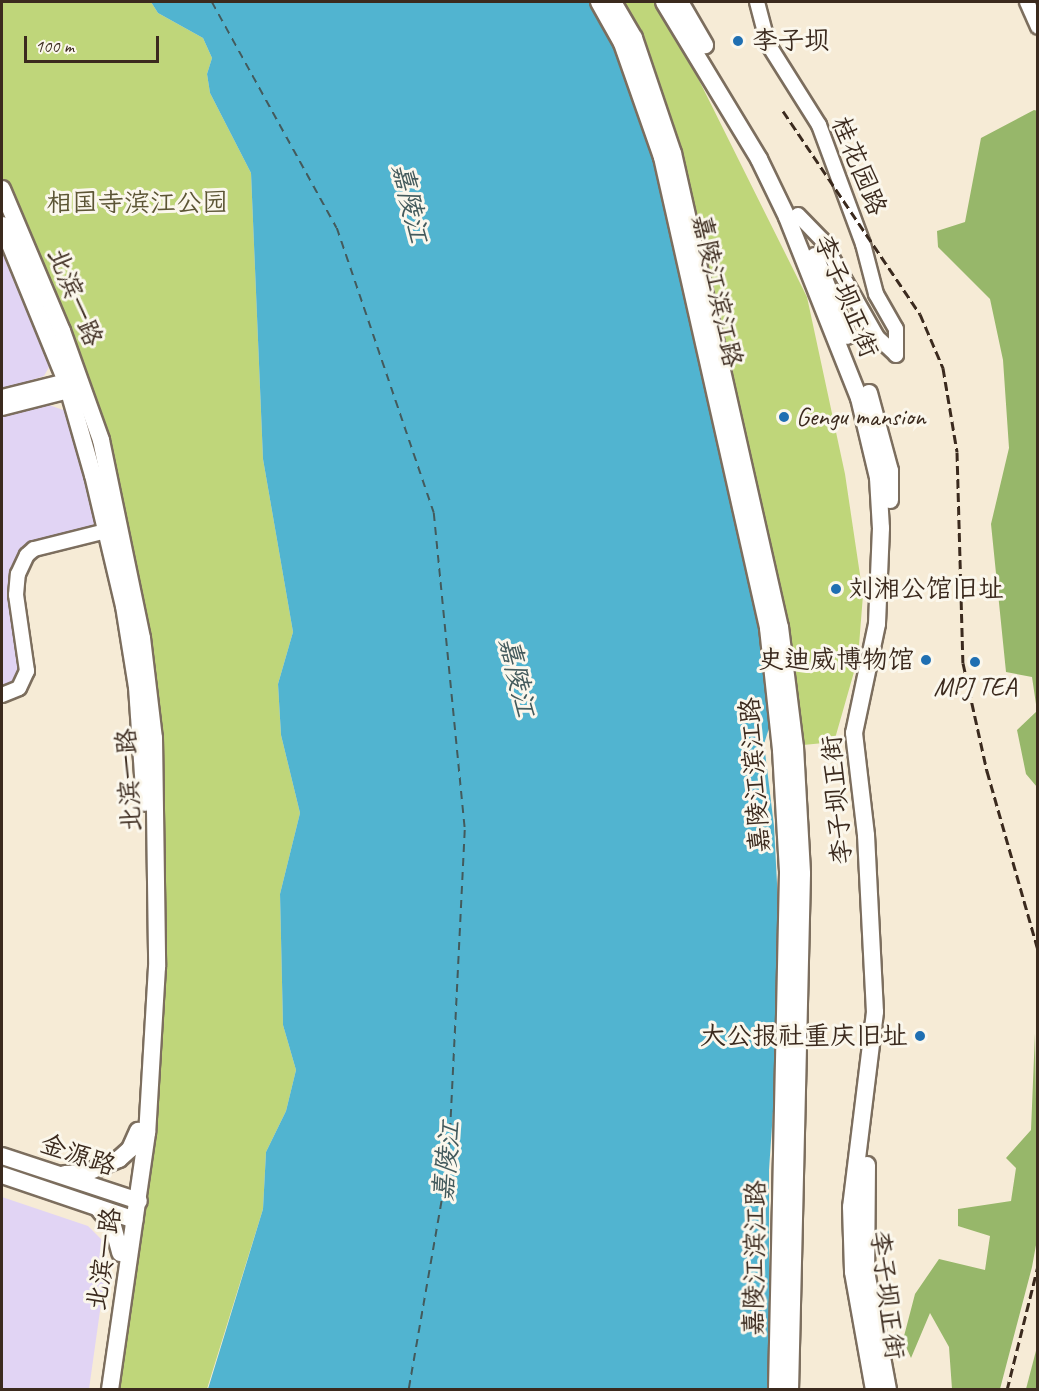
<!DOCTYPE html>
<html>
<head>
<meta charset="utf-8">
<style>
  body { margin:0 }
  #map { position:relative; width:1039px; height:1391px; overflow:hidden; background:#f6ebd6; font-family:Caveat,"LXGW WenKai TC",sans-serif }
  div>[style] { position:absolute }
  .built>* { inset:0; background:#e1d4f4 }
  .green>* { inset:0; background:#bfd67a }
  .forest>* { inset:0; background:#97b76a }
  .water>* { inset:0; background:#51b4d0 }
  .ferry>* { height:1.5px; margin-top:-0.75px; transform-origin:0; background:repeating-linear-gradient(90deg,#435a5c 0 8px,transparent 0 14px) }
  .roads { filter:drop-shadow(2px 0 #7c6e5e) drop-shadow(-2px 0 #7c6e5e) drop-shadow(0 2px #7c6e5e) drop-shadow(0 -2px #7c6e5e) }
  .minor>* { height:14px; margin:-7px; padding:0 7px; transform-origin:7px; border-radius:7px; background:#fff }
  .major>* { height:16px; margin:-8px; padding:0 8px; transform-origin:8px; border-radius:8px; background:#fff }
  .rail>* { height:3px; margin-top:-1.5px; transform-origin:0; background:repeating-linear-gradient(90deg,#3b2a1e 0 9px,transparent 0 13.5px) }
  .dots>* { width:16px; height:16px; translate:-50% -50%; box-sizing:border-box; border:3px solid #fbf7ec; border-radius:50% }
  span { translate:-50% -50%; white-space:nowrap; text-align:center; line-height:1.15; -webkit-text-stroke:6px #fbf7ec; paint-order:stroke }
  .poi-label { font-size:26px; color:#3b2a1e }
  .left { translate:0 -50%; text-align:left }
  .right { translate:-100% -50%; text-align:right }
  .street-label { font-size:26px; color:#3b2a1e }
  .park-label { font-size:26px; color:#5c5535 }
  .water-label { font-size:27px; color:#435a5c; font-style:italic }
  .frame { position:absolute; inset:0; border:3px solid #3b2a1e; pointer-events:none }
  .scale { position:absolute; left:24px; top:36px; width:135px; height:27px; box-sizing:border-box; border:3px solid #3b2a1e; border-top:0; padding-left:8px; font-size:18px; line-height:21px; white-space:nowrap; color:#3b2a1e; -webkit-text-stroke:4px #fbf7ec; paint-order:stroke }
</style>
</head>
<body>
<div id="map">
  <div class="built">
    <div style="clip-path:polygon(2px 239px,53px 360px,44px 376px,2px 390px)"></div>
    <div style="clip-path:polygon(49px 405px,66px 411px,95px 522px,91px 528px,21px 553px,23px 672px,15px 685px,2px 691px,2px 416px)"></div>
    <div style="clip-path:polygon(2px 1197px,88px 1226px,103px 1241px,107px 1261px,89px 1389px,2px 1389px)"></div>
  </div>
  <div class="green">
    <div style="clip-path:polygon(2px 2px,151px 2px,158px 13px,203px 38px,212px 58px,207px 74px,210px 93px,251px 173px,263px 459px,293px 632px,278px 684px,281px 735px,300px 813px,280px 894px,283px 1025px,296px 1070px,286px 1111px,266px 1152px,263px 1209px,207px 1389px,116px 1389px,144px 1202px,162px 827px,106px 438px,16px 207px,2px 178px)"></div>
    <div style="clip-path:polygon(623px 2px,655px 2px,682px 46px,807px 297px,845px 474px,863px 595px,858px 658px,834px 742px,803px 745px,786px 613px,682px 151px,642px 38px)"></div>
  </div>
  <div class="forest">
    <div style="clip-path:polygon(1034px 110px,1038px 111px,1037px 787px,1026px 774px,1017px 730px,1037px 711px,1032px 677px,1006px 672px,991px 524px,1009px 448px,1003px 360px,990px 299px,938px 247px,937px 231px,965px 222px,981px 138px)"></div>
    <div style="clip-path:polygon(1035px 1033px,1038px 1234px,1032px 1267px,1000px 1389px,952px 1389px,949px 1347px,930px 1313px,911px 1358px,903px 1340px,915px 1294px,939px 1259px,985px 1270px,990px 1236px,958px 1226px,958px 1209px,1011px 1201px,1016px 1168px,1006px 1158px,1031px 1130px)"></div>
    <div style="clip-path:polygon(1037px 1347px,1037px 1389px,1026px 1389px)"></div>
  </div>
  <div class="water">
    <div style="clip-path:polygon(151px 2px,606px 2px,676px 207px,786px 674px,764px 744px,774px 826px,782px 979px,769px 1170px,769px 1389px,208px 1389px,263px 1209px,266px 1152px,286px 1111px,296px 1070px,283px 1025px,280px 894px,300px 813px,281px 735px,278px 684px,293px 632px,263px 459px,251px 173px,210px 93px,207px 74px,212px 58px,203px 38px,158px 13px)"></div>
  </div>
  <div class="ferry">
    <div style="left:212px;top:2px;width:258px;rotate:61.1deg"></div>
    <div style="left:337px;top:228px;width:301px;rotate:71.2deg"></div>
    <div style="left:434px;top:513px;width:319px;rotate:84.4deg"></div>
    <div style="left:465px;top:830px;width:330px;rotate:92.8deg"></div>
    <div style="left:449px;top:1160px;width:233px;rotate:99.9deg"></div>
  </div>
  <div class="roads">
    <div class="minor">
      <div style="left:757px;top:2px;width:43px;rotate:75.3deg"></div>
      <div style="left:768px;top:44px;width:96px;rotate:57.8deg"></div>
      <div style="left:819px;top:125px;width:127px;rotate:69.7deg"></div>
      <div style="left:863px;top:244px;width:52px;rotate:75.4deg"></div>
      <div style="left:876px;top:294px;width:40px;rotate:60.3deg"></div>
      <div style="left:896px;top:329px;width:26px;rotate:90deg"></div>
      <div style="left:1027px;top:2px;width:27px;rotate:66deg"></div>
      <div style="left:798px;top:215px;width:35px;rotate:46deg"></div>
      <div style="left:822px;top:240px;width:112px;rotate:60.4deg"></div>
      <div style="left:877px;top:337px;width:26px;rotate:43deg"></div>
      <div style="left:2px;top:397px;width:66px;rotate:-14deg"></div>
      <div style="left:2px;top:408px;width:69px;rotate:-14.2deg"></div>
      <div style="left:2px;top:695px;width:18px;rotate:-22deg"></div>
      <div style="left:19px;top:688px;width:19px;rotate:-65deg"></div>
      <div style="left:27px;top:671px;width:77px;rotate:-98.2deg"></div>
      <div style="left:16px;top:595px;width:21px;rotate:-85deg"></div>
      <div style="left:18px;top:574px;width:21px;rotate:-65deg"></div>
      <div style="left:27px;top:555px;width:9px;rotate:-41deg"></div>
      <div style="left:34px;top:549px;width:74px;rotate:-14deg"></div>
    </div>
    <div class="major">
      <div style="left:599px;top:2px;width:47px;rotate:60.7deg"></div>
      <div style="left:622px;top:43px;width:121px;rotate:70.7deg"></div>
      <div style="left:662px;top:157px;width:483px;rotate:77.3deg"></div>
      <div style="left:768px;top:628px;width:123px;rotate:83.9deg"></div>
      <div style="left:781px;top:750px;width:123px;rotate:86.7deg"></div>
      <div style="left:788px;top:873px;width:517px;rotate:91.22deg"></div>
      <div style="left:613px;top:2px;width:42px;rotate:59.7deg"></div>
      <div style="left:634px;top:38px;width:121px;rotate:71.3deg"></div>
      <div style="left:673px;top:153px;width:486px;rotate:77.3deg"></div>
      <div style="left:780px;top:627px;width:121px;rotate:82.9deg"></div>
      <div style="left:795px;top:747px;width:127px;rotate:86.8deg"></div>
      <div style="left:802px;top:874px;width:516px;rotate:91.33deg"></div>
      <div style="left:664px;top:2px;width:184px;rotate:58.8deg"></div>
      <div style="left:759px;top:159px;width:64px;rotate:64.2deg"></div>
      <div style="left:787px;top:217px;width:195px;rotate:68.3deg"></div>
      <div style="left:859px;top:398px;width:82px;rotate:76.6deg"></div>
      <div style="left:878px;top:478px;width:50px;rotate:86.6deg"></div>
      <div style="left:881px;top:528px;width:96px;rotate:92.4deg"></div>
      <div style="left:877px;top:624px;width:111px;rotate:101.9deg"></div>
      <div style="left:854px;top:733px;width:103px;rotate:83.3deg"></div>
      <div style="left:866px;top:835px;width:177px;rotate:87.1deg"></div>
      <div style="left:875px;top:1012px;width:196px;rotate:97deg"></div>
      <div style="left:851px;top:1207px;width:65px;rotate:88.2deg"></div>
      <div style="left:853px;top:1272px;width:120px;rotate:79.9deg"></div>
      <div style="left:680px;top:2px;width:50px;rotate:59.8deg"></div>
      <div style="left:2px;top:189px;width:154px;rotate:67.1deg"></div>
      <div style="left:62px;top:331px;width:116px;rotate:70.3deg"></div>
      <div style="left:101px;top:440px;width:202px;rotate:78.3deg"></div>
      <div style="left:142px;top:638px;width:101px;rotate:83.2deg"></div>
      <div style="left:154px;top:738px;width:229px;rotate:89.2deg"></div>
      <div style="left:157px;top:967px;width:166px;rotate:93.4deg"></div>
      <div style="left:147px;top:1133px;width:260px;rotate:98.2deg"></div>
      <div style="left:2px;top:225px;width:169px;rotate:67.7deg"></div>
      <div style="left:66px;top:381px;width:98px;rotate:74deg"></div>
      <div style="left:93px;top:475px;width:135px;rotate:76.7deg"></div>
      <div style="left:124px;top:606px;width:82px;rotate:80.9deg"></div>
      <div style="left:137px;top:687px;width:116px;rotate:86.1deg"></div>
      <div style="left:815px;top:256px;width:86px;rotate:68.2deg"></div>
      <div style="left:869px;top:393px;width:81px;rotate:74.9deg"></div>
      <div style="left:890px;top:471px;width:29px;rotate:90deg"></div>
      <div style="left:2px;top:1156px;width:144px;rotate:18.2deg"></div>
      <div style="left:867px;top:1165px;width:106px;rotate:90.5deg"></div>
      <div style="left:866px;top:1271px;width:121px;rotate:79.5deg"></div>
      <div style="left:65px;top:1174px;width:21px;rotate:-3deg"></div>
      <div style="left:86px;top:1173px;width:36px;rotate:-23deg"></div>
      <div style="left:119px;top:1159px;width:15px;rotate:-42deg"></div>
      <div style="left:130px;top:1149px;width:20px;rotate:-66deg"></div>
      <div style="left:2px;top:1175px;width:140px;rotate:18.7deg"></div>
      <div style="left:98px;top:1208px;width:23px;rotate:50deg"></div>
      <div style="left:113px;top:1226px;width:28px;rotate:75deg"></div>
    </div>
  </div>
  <div class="rail">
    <div style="left:783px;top:111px;width:245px;rotate:56deg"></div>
    <div style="left:920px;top:314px;width:59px;rotate:66.9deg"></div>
    <div style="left:943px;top:368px;width:85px;rotate:80.5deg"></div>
    <div style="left:957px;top:452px;width:211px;rotate:88.4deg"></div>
    <div style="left:963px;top:663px;width:111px;rotate:77.5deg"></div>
    <div style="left:987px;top:771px;width:186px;rotate:74.1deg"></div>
    <div style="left:1007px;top:1390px;width:128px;rotate:-76deg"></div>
  </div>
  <div class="dots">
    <div style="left:738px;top:41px;background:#1f6fb2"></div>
    <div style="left:784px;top:417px;background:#1f6fb2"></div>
    <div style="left:836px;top:589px;background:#1f6fb2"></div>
    <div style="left:926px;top:660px;background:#1f6fb2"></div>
    <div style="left:975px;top:662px;background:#1f6fb2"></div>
    <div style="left:920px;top:1036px;background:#1f6fb2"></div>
  </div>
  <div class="poi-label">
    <span class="left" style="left:752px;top:41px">李子坝</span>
    <span class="left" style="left:796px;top:417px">Gengu mansion</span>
    <span class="left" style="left:848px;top:589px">刘湘公馆旧址</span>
    <span class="right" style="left:914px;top:660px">史迪威博物馆</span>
    <span style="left:975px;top:687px">MPJ TEA</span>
    <span class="right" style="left:908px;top:1036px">大公报社重庆旧址</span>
  </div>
  <div class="street-label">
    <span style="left:859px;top:166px;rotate:68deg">桂花园路</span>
    <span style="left:717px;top:291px;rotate:78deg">嘉陵江滨江路</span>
    <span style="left:846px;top:296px;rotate:68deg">李子坝正街</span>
    <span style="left:75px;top:297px;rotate:68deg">北滨一路</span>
    <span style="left:755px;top:775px;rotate:-94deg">嘉陵江滨江路</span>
    <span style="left:129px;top:780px;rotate:-93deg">北滨一路</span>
    <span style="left:837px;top:800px;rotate:-95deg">李子坝正街</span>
    <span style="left:78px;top:1155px;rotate:19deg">金源路</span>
    <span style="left:755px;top:1258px;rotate:-89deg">嘉陵江滨江路</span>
    <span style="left:104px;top:1259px;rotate:-81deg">北滨一路</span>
    <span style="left:887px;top:1295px;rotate:83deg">李子坝正街</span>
  </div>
  <div class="park-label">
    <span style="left:137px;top:203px">相国寺滨江公园</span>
  </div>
  <div class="water-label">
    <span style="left:410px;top:203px;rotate:77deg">嘉陵江</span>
    <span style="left:517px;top:677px;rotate:77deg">嘉陵江</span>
    <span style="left:447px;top:1161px;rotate:-84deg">嘉陵江</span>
  </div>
  <div class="frame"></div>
  <div class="scale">100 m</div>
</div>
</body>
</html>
